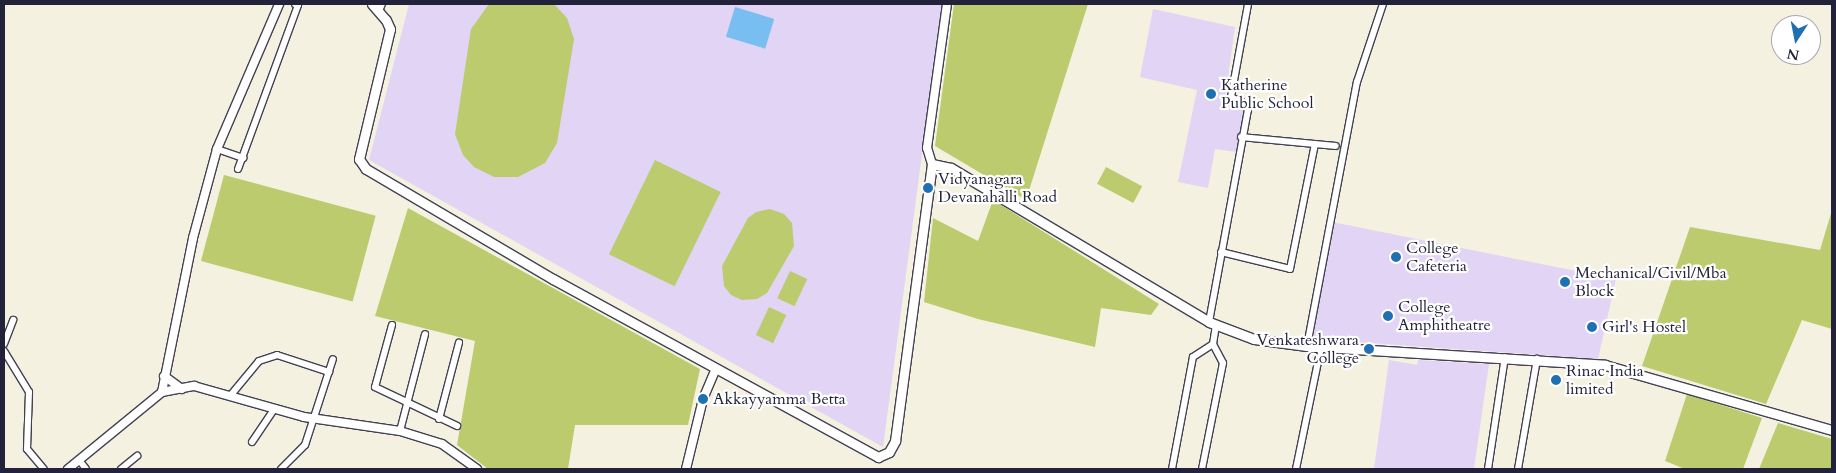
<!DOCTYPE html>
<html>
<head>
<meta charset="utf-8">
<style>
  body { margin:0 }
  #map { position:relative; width:1836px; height:473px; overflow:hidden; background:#f4f1e1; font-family:Cardo,serif }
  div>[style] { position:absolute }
  .built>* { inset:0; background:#e1d4f4 }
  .green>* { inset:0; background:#bbcb6e; transform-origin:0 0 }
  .water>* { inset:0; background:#79bef0; transform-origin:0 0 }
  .roads { filter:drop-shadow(1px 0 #424154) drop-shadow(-1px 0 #424154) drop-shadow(0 1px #424154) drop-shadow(0 -1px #424154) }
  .minor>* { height:6px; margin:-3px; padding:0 3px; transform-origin:3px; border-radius:3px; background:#fff }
  .tertiary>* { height:8px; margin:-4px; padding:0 4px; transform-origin:4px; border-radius:4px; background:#fff }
  .secondary>* { height:9px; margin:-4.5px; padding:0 4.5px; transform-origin:4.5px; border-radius:4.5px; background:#fff }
  .dots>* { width:14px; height:14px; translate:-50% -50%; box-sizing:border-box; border:2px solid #fff; border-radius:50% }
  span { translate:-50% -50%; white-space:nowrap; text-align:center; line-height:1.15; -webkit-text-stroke:4.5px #fff; paint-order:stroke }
  .poi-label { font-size:16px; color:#22223b }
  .left { translate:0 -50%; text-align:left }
  .right { translate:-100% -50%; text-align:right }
  .frame { position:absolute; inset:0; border:5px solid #22223b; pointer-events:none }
  .north { position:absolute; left:1771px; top:15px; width:50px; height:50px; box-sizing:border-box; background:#fff; border:1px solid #a7a7b1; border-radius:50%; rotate:191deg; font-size:14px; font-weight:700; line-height:20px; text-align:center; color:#22223b }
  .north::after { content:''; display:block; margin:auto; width:18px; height:22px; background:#1f6fb2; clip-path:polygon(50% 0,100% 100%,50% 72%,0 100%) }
</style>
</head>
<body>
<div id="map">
  <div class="built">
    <div style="clip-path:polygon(409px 4px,942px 4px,883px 447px,369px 160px)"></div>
    <div style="clip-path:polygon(1153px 9px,1235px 27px,1225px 99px,1244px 110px,1237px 152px,1215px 149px,1208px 188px,1178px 182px,1197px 90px,1140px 77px)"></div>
    <div style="clip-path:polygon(1332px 222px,1616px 279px,1598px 359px,1313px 339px)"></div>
    <div style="clip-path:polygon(1389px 360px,1417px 365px,1418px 360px,1489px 364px,1474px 469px,1374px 469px)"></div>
  </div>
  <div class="green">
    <div style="clip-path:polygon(489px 4px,554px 4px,567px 18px,574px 39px,557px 143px,545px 163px,518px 177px,494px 177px,474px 167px,463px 155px,455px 134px,471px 29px)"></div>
    <div style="clip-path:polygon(954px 4px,1088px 4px,1026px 200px,935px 146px)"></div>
    <div style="left:655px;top:160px;width:73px;height:105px;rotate:26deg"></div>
    <div style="left:1106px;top:167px;width:41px;height:19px;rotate:28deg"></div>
    <div style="left:224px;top:175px;width:157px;height:89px;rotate:15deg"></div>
    <div style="clip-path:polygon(993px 200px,1159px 304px,1151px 315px,1101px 308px,1095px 347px,978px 319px,924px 302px,933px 218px,978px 241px)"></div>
    <div style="clip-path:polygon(408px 208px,700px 369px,688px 425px,575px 425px,568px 469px,488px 469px,457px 445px,475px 341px,375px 316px)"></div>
    <div style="clip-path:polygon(770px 209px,784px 214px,792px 223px,794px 246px,767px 293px,757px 299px,742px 300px,731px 295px,724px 286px,722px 266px,748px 218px,756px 212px)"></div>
    <div style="clip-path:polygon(1832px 210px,1832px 329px,1802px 320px,1766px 404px,1642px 366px,1690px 227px,1820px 250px)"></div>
    <div style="left:790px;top:271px;width:19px;height:30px;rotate:25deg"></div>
    <div style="left:769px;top:307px;width:19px;height:31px;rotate:25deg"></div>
    <div style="clip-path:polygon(1687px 394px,1762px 418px,1743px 469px,1685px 469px,1665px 461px)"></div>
    <div style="clip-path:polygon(1778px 423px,1832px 439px,1832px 469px,1759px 469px)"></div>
  </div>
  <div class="water">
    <div style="left:735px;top:7px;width:41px;height:31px;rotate:17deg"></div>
  </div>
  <div class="roads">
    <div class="minor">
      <div style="left:379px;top:11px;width:8px;rotate:-67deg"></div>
      <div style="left:1241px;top:137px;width:95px;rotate:5.4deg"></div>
      <div style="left:217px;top:149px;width:28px;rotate:19deg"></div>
      <div style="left:238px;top:169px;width:175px;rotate:-69.9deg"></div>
      <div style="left:298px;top:5px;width:3px;rotate:-162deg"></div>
      <div style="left:1221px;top:252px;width:71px;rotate:13.8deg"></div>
      <div style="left:1290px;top:269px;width:127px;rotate:-78.7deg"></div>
      <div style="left:1209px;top:322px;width:216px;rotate:-79.6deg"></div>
      <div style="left:1248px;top:110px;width:10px;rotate:-127deg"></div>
      <div style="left:1242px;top:102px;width:12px;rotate:-156deg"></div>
      <div style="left:1231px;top:97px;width:95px;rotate:-79.6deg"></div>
      <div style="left:392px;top:325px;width:64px;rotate:105.3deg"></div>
      <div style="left:375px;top:387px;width:91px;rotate:25.4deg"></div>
      <div style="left:4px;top:344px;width:26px;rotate:-69deg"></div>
      <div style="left:1307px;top:346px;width:269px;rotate:-79.3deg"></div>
      <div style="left:1357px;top:82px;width:82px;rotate:-71.6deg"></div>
      <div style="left:4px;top:351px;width:48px;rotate:58.6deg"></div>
      <div style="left:29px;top:392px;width:57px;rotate:92deg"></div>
      <div style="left:27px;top:449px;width:26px;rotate:50deg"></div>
      <div style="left:230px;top:396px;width:45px;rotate:-50.4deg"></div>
      <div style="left:259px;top:361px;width:19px;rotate:-18deg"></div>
      <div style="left:277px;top:355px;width:55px;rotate:18.1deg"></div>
      <div style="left:439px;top:419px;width:79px;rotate:-75.3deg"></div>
      <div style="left:400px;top:431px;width:100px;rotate:-75.5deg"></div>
      <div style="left:252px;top:442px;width:40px;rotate:-56deg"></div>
      <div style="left:79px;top:460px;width:11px;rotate:52deg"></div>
      <div style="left:121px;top:469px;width:21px;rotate:-39deg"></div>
      <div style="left:281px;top:469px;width:34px;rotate:-45deg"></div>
      <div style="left:305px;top:445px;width:90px;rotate:-72deg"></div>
      <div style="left:1172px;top:469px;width:114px;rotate:-79.4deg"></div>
      <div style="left:1193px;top:357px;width:24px;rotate:-33deg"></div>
      <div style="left:1202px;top:469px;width:108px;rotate:-78.8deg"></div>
      <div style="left:1223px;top:363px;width:21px;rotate:-118deg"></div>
      <div style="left:1213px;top:344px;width:19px;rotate:-81deg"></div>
      <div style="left:1296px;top:469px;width:125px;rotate:-78.4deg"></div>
      <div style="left:1488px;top:469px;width:113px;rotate:-81.4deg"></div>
      <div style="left:1518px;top:469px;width:112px;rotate:-80.2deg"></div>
    </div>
    <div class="tertiary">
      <div style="left:932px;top:164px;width:17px;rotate:-107deg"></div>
      <div style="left:927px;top:148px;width:145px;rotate:-82.1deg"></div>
      <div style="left:164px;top:376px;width:22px;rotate:36deg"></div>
      <div style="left:162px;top:392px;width:157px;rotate:-78.6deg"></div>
      <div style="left:193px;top:238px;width:92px;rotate:-74.9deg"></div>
      <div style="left:217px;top:149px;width:158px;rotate:-66.8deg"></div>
      <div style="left:68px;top:469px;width:122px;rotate:-39.3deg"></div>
      <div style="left:162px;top:392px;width:33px;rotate:-11deg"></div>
      <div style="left:194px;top:386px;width:114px;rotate:15.7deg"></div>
      <div style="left:304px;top:417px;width:97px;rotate:8.3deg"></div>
      <div style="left:400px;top:431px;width:44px;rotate:17.2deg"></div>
      <div style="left:442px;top:444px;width:43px;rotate:35.5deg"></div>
      <div style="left:686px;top:469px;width:72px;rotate:-76.3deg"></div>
      <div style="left:703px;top:399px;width:33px;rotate:-67deg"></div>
    </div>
    <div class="secondary">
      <div style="left:372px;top:4px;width:21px;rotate:49deg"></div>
      <div style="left:386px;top:20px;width:10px;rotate:66deg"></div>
      <div style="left:390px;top:29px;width:134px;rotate:103.4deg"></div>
      <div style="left:359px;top:159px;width:12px;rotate:55deg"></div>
      <div style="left:366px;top:169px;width:217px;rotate:30.5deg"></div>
      <div style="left:553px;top:279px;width:371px;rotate:28.7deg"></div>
      <div style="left:878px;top:457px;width:12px;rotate:-24deg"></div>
      <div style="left:889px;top:452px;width:13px;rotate:-61deg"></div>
      <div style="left:895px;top:441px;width:279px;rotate:-82.4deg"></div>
      <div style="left:932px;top:164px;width:19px;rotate:12deg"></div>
      <div style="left:951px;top:168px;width:300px;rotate:30.8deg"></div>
      <div style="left:1209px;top:322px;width:48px;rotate:20.7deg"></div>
      <div style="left:1254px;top:339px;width:53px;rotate:7.5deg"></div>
      <div style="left:1307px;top:346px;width:299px;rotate:3.6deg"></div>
      <div style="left:1605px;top:365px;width:236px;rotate:16deg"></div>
    </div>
  </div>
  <div class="dots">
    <div style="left:1211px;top:94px;background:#1f6fb2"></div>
    <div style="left:928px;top:188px;background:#1f6fb2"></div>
    <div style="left:1396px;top:257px;background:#1f6fb2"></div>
    <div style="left:1565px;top:282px;background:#1f6fb2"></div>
    <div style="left:1388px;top:316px;background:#1f6fb2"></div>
    <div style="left:1592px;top:327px;background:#1f6fb2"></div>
    <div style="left:1369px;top:349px;background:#1f6fb2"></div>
    <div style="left:1556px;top:380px;background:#1f6fb2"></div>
    <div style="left:703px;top:399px;background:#1f6fb2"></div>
  </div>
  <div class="poi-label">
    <span class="left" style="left:1221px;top:94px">Katherine<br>Public School</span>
    <span class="left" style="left:938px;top:188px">Vidyanagara<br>Devanahalli Road</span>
    <span class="left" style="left:1406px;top:257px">College<br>Cafeteria</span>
    <span class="left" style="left:1575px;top:282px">Mechanical/Civil/Mba<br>Block</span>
    <span class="left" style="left:1398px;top:316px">College<br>Amphitheatre</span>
    <span class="left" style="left:1602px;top:327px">Girl's Hostel</span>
    <span class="right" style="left:1359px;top:349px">Venkateshwara<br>College</span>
    <span class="left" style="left:1566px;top:380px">Rinac India<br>limited</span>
    <span class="left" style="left:713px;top:399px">Akkayyamma Betta</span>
  </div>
  <div class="frame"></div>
  <div class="north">N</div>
</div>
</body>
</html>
